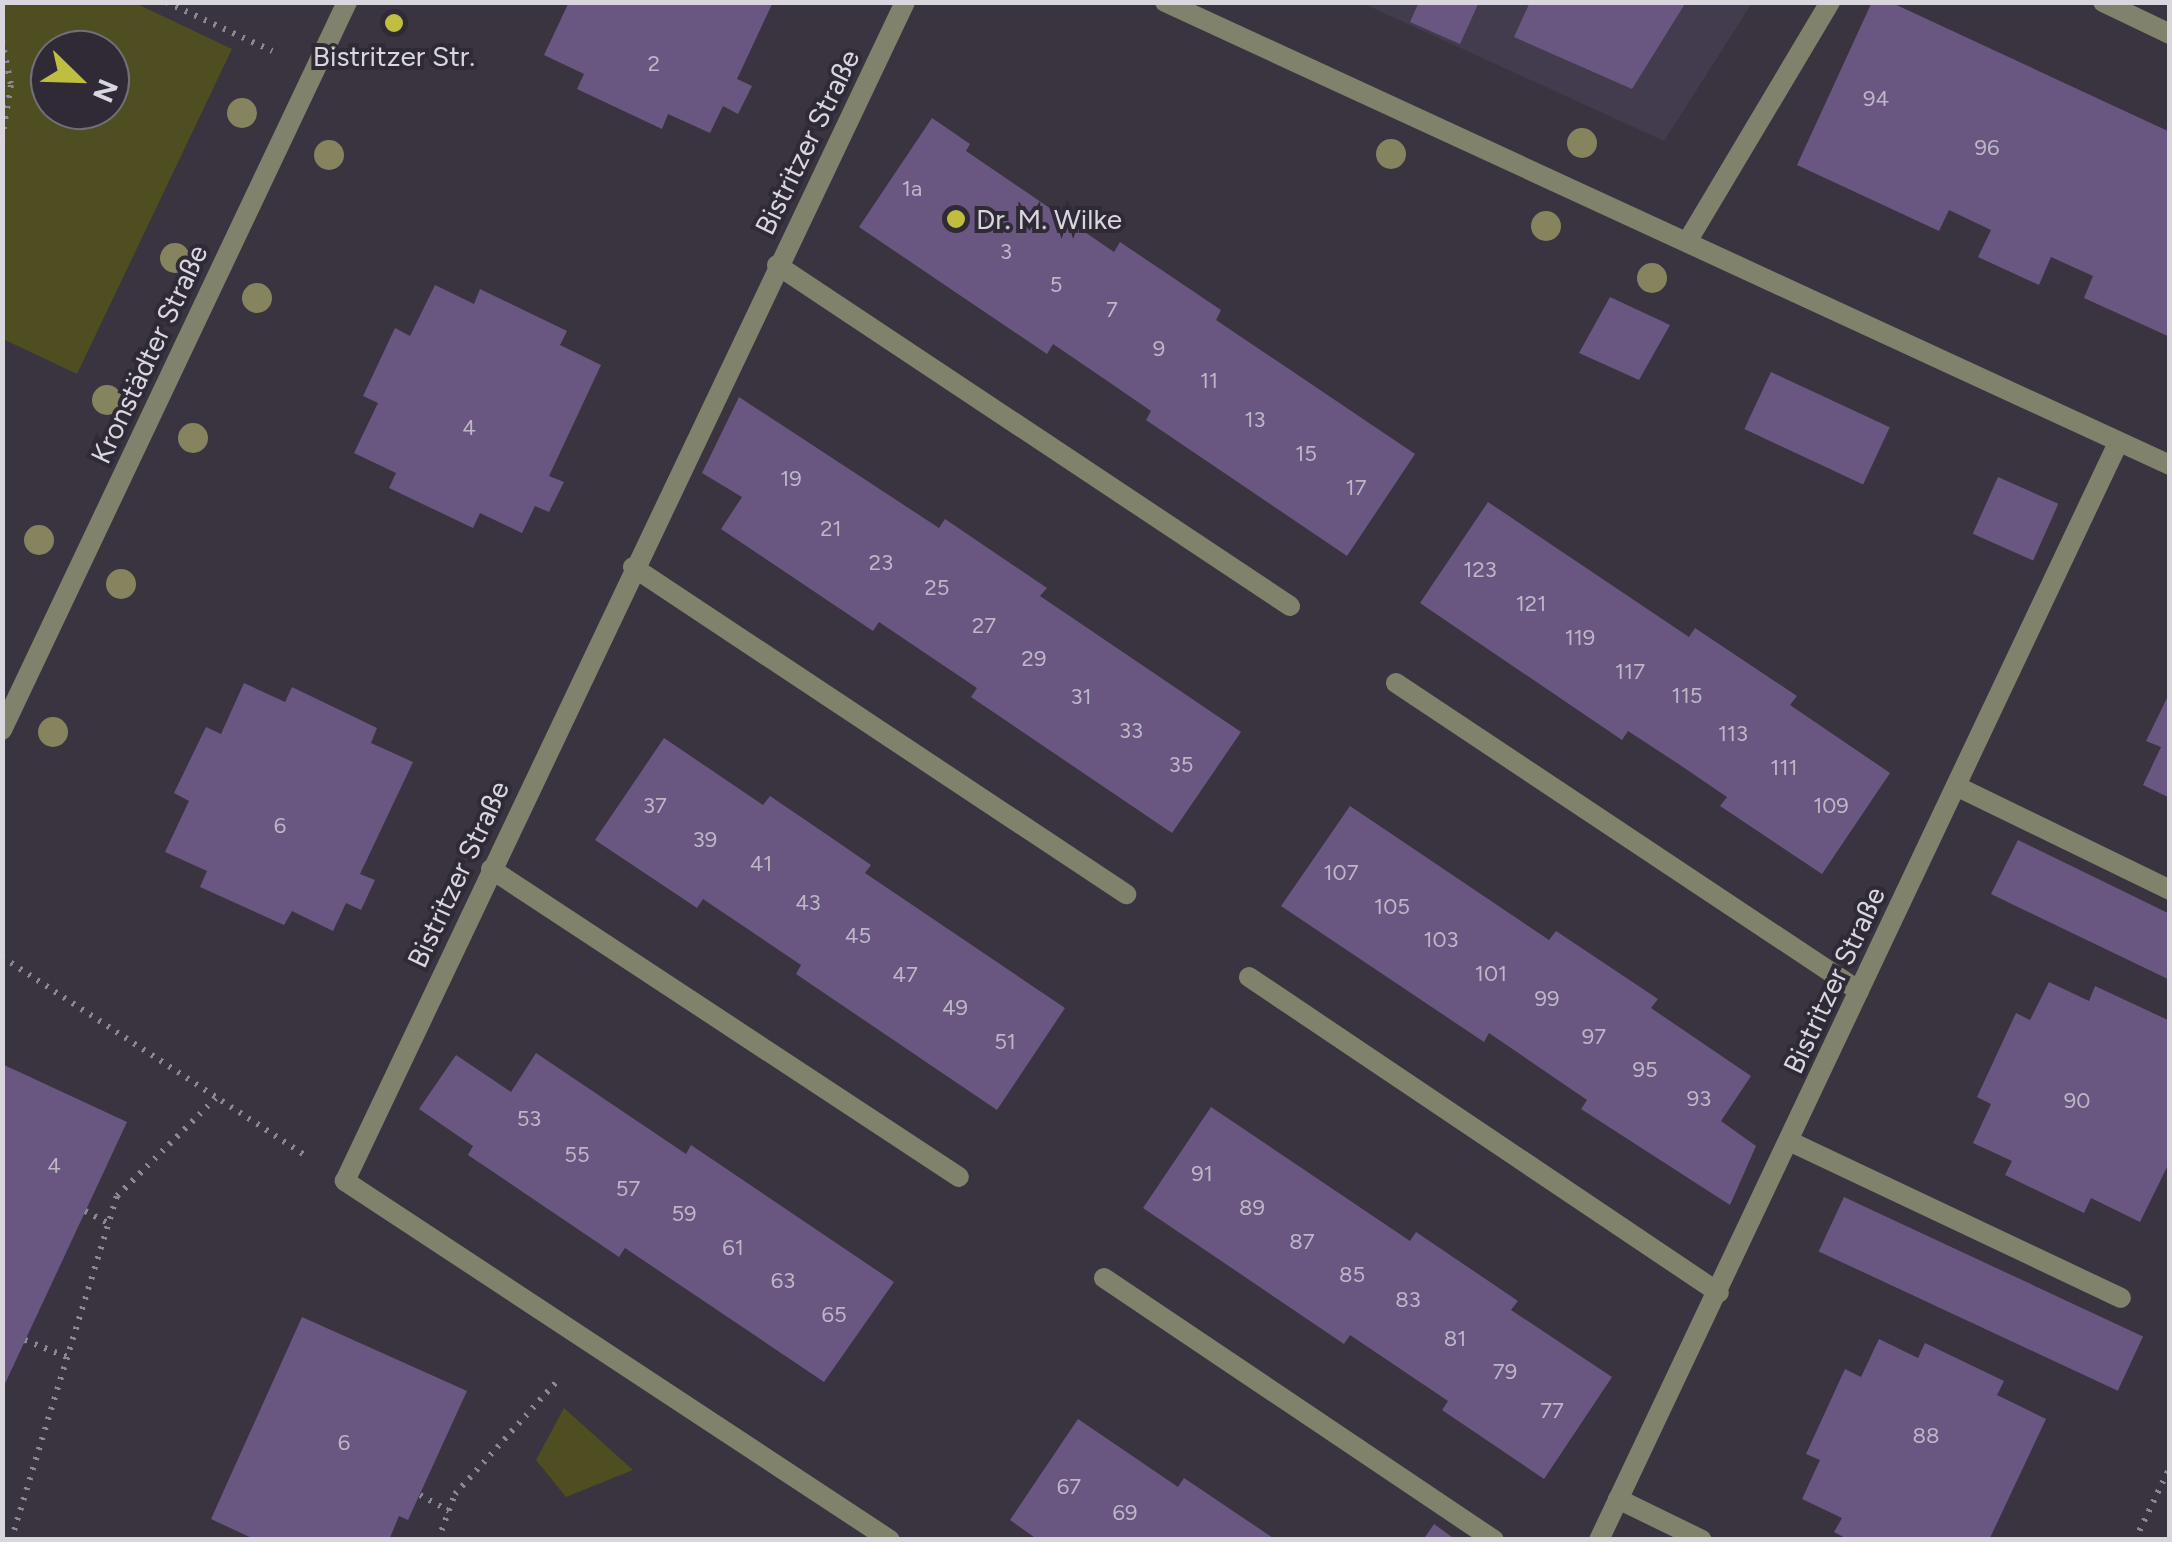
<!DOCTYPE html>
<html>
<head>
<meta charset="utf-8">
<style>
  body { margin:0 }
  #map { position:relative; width:2172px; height:1542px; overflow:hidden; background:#393440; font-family:Figtree,sans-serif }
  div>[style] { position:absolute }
  .built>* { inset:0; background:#433c4e }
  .green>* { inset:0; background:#4e4e20 }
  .building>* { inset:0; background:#695782; transform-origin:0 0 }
  .path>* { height:6px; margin-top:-3px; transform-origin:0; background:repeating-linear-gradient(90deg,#8c8892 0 2.5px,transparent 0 10.5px) }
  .lane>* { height:20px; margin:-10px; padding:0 10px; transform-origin:10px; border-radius:10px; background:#81826c }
  .street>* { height:20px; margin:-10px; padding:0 10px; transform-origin:10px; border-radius:10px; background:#81826c }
  .trees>* { width:30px; height:30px; margin:-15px; border-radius:50%; background:#86845e }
  .dots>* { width:28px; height:28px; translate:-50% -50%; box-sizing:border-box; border:5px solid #2f2a36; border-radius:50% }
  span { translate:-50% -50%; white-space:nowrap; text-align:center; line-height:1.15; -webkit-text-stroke:8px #2f2a36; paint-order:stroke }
  .number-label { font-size:22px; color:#bdb6c7 }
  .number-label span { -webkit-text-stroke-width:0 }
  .poi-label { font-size:28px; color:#d9d6de }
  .left { translate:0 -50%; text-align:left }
  .street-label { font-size:28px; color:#d9d6de }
  .frame { position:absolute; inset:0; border:5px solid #d9d6de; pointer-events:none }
  .north { position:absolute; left:30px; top:30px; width:100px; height:100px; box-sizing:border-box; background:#2f2a36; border:2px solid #736f79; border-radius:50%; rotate:113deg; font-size:28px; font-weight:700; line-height:40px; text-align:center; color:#d9d6de }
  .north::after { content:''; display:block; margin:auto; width:35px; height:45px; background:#c0be41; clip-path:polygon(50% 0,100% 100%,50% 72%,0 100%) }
</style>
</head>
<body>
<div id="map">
  <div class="built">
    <div style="clip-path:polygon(1362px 3px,1752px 3px,1664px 141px)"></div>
  </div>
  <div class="green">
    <div style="clip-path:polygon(evenodd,2px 3px,135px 3px,232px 49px,77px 374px,3px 339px,2px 3px,50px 50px,110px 50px,110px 110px,50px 110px,50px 50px)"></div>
    <div style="clip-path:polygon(564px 1408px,633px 1470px,566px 1497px,536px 1460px)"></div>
  </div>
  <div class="building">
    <div style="clip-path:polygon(569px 2px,773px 2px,737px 79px,752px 86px,738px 114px,723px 106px,710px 133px,668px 114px,662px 129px,577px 89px,584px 74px,544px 55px)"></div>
    <div style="clip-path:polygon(1419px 2px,1479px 2px,1460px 44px,1410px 22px)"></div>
    <div style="clip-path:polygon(1530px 2px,1686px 2px,1632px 89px,1514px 37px)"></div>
    <div style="clip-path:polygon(1872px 2px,1890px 2px,2170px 132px,2170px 337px,2084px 298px,2093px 276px,2051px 257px,2039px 285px,1978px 257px,1991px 230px,1949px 210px,1939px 231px,1797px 165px)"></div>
    <div style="clip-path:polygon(932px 118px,970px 144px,966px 151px,1114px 252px,1120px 242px,1221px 310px,1216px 320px,1415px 454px,1347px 556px,1146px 420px,1151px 411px,1103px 378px,1053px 344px,1047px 354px,859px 227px)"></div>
    <div style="clip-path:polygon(435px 285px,474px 304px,480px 289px,567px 331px,560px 345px,601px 365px,549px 476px,564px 482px,549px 512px,535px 506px,522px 533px,480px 513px,473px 528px,389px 488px,396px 473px,354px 453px,378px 403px,363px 396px,395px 328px,410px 336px)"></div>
    <div style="clip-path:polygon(1610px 297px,1670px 325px,1639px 380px,1579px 353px)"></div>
    <div style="left:1771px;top:372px;width:131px;height:63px;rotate:25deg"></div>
    <div style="clip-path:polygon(739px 397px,939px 528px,945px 519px,1047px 588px,1040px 596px,1241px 732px,1172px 833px,971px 697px,977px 688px,879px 622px,873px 631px,721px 529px,742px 497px,702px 473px)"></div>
    <div style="left:1998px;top:477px;width:66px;height:62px;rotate:24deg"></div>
    <div style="clip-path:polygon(1488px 502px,1689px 637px,1695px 628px,1797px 696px,1790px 705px,1890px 773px,1822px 874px,1720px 806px,1727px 797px,1677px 763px,1628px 731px,1622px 740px,1420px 603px)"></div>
    <div style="clip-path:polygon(244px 683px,285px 702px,292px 687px,377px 728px,371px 743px,413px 762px,360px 874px,375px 880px,361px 910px,346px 903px,333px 931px,292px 911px,284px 925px,200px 887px,207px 871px,165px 852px,189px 801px,174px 793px,206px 727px,221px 734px)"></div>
    <div style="clip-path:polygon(2170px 692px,2170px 798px,2143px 785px,2161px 747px,2146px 741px)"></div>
    <div style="clip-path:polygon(664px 738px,763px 805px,770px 796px,820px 830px,871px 865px,865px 873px,1065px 1008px,997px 1110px,796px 974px,801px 965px,703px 899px,697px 908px,595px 840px)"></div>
    <div style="clip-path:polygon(1350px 806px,1549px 940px,1556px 931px,1658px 999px,1651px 1008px,1751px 1076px,1721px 1121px,1756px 1146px,1730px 1205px,1581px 1109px,1587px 1100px,1489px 1033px,1484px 1042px,1281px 906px)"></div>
    <div style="clip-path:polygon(2018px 840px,2170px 914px,2170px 980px,1991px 894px)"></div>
    <div style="clip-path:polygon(2049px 982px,2089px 1001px,2095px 986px,2170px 1021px,2170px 1161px,2140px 1222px,2091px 1198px,2084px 1213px,2005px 1175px,2012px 1161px,1973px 1143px,1991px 1104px,1977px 1097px,2016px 1013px,2030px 1020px)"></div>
    <div style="clip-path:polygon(536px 1053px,686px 1154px,691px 1145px,894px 1282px,824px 1382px,625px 1248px,619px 1257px,468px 1155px,473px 1146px,419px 1109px,456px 1055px,511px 1092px)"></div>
    <div style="clip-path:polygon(2px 1064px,127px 1122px,2px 1390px)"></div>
    <div style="clip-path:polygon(1211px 1107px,1410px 1241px,1416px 1232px,1518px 1301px,1511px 1310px,1612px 1377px,1544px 1479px,1442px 1410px,1448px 1401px,1350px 1335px,1344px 1344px,1143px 1208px)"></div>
    <div style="left:1844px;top:1197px;width:330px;height:60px;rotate:25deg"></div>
    <div style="clip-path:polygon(302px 1317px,467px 1391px,408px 1520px,399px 1516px,389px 1540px,256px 1540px,211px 1519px)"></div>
    <div style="clip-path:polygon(1879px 1339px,1918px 1358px,1925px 1343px,2004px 1381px,1997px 1395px,2046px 1419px,1989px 1540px,1849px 1540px,1834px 1532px,1842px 1518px,1802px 1499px,1820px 1460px,1806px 1454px,1845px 1369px,1861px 1377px)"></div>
    <div style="clip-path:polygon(1078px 1419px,1178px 1487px,1184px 1478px,1276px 1540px,1038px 1540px,1010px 1520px)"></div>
    <div style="clip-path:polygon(1434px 1524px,1456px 1540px,1423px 1540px)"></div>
  </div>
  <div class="path">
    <div style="left:166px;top:2px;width:117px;rotate:24.8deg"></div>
    <div style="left:2px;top:40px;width:46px;rotate:78.7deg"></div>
    <div style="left:11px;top:85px;width:54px;rotate:99.6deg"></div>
    <div style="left:2px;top:957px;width:363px;rotate:33.2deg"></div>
    <div style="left:85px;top:1211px;width:26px;rotate:28deg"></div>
    <div style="left:25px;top:1340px;width:45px;rotate:22deg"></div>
    <div style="left:420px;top:1495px;width:33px;rotate:29deg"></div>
    <div style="left:11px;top:1540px;width:360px;rotate:-72.9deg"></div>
    <div style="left:117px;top:1196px;width:139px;rotate:-44.7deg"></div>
    <div style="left:438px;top:1540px;width:49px;rotate:-69.7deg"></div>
    <div style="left:455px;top:1494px;width:155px;rotate:-47.9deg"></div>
    <div style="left:2135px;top:1540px;width:81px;rotate:-64.4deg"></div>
  </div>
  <div class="lane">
    <div style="left:2103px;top:2px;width:74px;rotate:25.5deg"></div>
    <div style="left:1687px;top:242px;width:279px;rotate:-59.2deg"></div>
    <div style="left:777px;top:265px;width:616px;rotate:33.61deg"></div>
    <div style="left:633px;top:567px;width:592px;rotate:33.56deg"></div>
    <div style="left:1396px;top:683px;width:556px;rotate:33.63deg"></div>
    <div style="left:1956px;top:786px;width:238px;rotate:25.9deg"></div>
    <div style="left:491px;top:869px;width:560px;rotate:33.35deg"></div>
    <div style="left:1249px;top:977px;width:566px;rotate:33.91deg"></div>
    <div style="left:1789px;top:1141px;width:367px;rotate:25.3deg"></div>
    <div style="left:1104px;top:1278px;width:470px;rotate:33.9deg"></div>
    <div style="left:1618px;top:1499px;width:93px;rotate:26deg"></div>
  </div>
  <div class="street">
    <div style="left:1165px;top:2px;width:1107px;rotate:24.74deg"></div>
    <div style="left:2px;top:730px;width:806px;rotate:-64.64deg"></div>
    <div style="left:890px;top:1540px;width:653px;rotate:-146.63deg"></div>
    <div style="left:345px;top:1181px;width:1305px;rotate:-64.59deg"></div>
    <div style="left:1599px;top:1540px;width:1214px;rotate:-64.68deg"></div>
  </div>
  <div class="trees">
    <div style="left:242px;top:113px"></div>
    <div style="left:1582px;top:143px"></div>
    <div style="left:1391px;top:154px"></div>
    <div style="left:329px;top:155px"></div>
    <div style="left:1546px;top:226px"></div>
    <div style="left:175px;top:258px"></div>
    <div style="left:1652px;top:278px"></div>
    <div style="left:257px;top:298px"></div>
    <div style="left:107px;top:400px"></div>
    <div style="left:193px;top:438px"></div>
    <div style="left:39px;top:540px"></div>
    <div style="left:121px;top:584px"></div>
    <div style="left:53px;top:732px"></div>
  </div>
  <div class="dots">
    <div style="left:394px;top:23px;background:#c0be41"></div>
    <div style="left:956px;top:219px;background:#c0be41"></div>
  </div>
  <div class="number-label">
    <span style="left:654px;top:64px">2</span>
    <span style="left:1876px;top:99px">94</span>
    <span style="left:1987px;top:148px">96</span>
    <span style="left:912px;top:189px">1a</span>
    <span style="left:1006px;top:252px">3</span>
    <span style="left:1056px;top:285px">5</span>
    <span style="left:1112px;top:310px">7</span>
    <span style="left:1159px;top:349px">9</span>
    <span style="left:1209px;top:381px">11</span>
    <span style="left:1255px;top:420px">13</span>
    <span style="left:469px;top:428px">4</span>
    <span style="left:1306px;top:454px">15</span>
    <span style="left:791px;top:479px">19</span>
    <span style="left:1356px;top:488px">17</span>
    <span style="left:831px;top:529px">21</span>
    <span style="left:881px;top:563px">23</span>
    <span style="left:1480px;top:570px">123</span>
    <span style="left:937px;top:588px">25</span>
    <span style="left:1531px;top:604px">121</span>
    <span style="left:984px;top:626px">27</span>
    <span style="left:1580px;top:638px">119</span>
    <span style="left:1034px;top:659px">29</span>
    <span style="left:1630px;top:672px">117</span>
    <span style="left:1687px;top:696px">115</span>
    <span style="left:1081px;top:697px">31</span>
    <span style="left:1131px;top:731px">33</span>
    <span style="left:1733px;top:734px">113</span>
    <span style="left:1181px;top:765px">35</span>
    <span style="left:1784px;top:768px">111</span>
    <span style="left:655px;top:806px">37</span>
    <span style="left:1831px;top:806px">109</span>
    <span style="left:280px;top:826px">6</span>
    <span style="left:705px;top:840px">39</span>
    <span style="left:761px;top:864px">41</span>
    <span style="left:1341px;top:873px">107</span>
    <span style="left:808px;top:903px">43</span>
    <span style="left:1392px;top:907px">105</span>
    <span style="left:858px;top:936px">45</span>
    <span style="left:1441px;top:940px">103</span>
    <span style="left:1491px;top:974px">101</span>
    <span style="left:905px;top:975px">47</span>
    <span style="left:1547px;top:999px">99</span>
    <span style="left:955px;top:1008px">49</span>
    <span style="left:1594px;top:1037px">97</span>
    <span style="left:1005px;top:1042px">51</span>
    <span style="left:1645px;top:1070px">95</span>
    <span style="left:1699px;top:1099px">93</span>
    <span style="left:2077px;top:1101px">90</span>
    <span style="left:529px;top:1119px">53</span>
    <span style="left:577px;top:1155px">55</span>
    <span style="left:54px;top:1166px">4</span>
    <span style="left:1202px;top:1174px">91</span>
    <span style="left:628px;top:1189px">57</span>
    <span style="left:1252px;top:1208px">89</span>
    <span style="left:684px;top:1214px">59</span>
    <span style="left:1302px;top:1242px">87</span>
    <span style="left:733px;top:1248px">61</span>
    <span style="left:1352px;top:1275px">85</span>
    <span style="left:783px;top:1281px">63</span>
    <span style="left:1408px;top:1300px">83</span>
    <span style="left:834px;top:1315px">65</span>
    <span style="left:1455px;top:1339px">81</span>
    <span style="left:1505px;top:1372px">79</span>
    <span style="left:1552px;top:1411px">77</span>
    <span style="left:1926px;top:1436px">88</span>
    <span style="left:344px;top:1443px">6</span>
    <span style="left:1069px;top:1487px">67</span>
    <span style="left:1125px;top:1513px">69</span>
  </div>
  <div class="poi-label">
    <span style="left:394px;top:56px">Bistritzer Str.</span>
    <span class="left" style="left:976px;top:219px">Dr. M. Wilke</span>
  </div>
  <div class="street-label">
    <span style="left:807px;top:142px;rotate:-64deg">Bistritzer Straße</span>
    <span style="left:149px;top:354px;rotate:-65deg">Kronstädter Straße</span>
    <span style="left:458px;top:874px;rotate:-65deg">Bistritzer Straße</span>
    <span style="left:1834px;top:980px;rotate:-65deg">Bistritzer Straße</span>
  </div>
  <div class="frame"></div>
  <div class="north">N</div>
</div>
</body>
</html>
